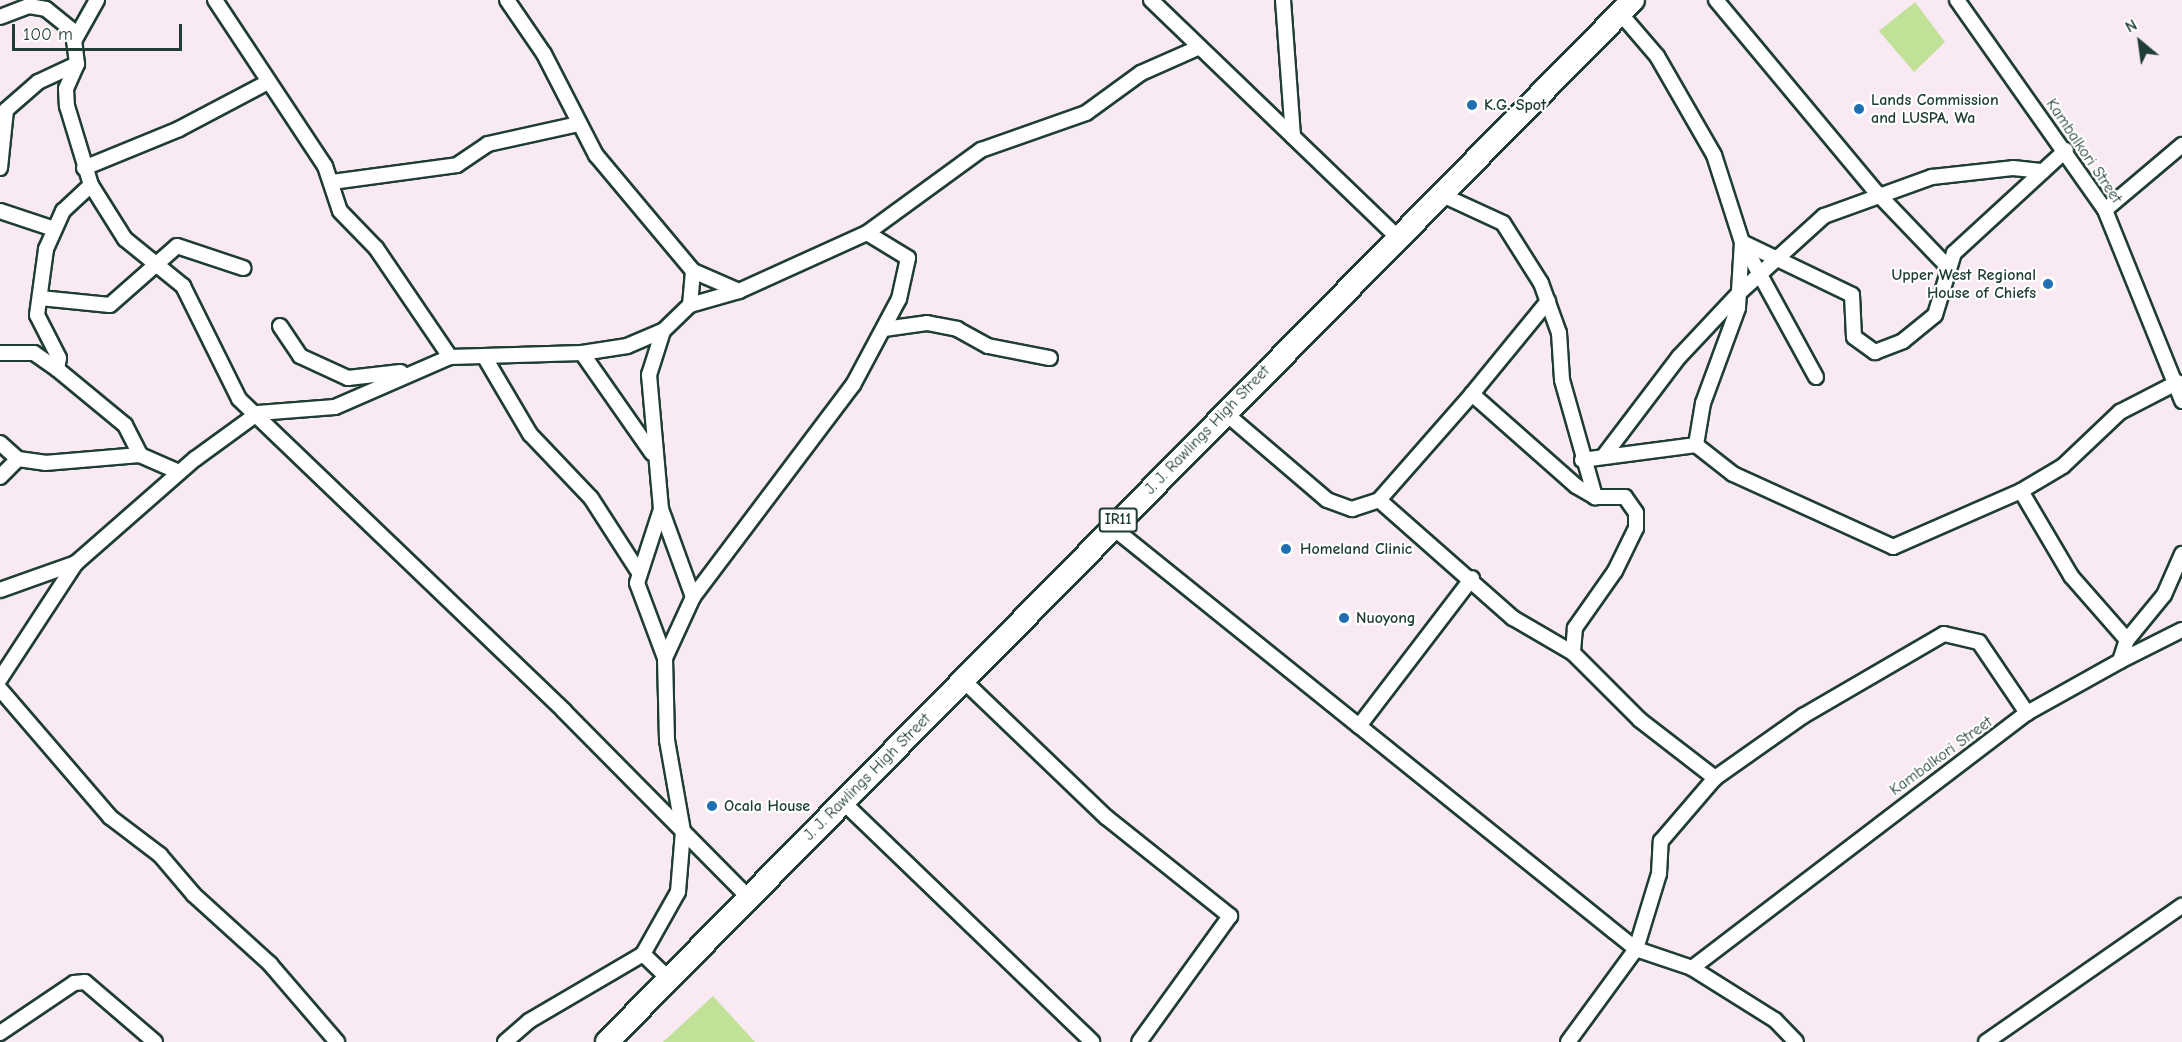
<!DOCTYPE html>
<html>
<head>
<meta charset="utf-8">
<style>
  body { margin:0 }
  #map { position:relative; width:2182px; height:1042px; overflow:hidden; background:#f8e9f2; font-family:"Comic Neue",sans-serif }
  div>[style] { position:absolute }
  .green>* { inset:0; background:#c1e199 }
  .roads { filter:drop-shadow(2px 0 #1f3d34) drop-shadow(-2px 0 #1f3d34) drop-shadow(0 2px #1f3d34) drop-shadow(0 -2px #1f3d34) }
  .street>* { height:14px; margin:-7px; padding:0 7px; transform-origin:7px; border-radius:7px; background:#fff }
  .primary>* { height:22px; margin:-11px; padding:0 11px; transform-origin:11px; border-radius:11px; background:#fff }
  .dots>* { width:16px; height:16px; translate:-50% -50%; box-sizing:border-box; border:3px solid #fff; border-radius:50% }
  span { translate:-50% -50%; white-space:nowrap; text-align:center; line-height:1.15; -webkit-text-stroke:4.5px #fff; paint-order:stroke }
  .shield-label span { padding:2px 4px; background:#fff; border:2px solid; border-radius:4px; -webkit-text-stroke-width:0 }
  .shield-label { font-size:15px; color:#1f3d34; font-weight:700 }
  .poi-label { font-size:16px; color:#1f3d34; font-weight:700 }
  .left { translate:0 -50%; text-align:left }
  .right { translate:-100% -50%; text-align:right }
  .street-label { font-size:16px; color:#1f3d34 }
  .north { position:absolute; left:2110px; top:12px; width:60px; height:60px; -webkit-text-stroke:4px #fff; paint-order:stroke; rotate:331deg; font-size:16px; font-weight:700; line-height:24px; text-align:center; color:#1f3d34 }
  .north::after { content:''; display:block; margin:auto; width:21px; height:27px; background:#1f3d34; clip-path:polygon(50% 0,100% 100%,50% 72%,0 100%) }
  .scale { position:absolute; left:12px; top:24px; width:170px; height:27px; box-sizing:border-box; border:3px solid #1f3d34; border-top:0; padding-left:8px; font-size:18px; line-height:21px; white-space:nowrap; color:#1f3d34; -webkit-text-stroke:4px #fff; paint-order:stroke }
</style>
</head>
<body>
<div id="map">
  <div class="green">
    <div style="clip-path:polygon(1915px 2px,1945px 42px,1914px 72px,1879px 31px)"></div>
    <div style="clip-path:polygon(713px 996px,755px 1042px,663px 1042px)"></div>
  </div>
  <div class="roads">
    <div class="street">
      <div style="left:215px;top:0;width:199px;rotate:56.5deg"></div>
      <div style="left:325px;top:166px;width:47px;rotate:71.6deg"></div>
      <div style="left:340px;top:211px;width:52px;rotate:45.8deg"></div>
      <div style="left:376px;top:248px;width:132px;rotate:55.8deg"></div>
      <div style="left:507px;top:0;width:65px;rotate:55.6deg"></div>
      <div style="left:544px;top:54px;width:114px;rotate:62.8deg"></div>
      <div style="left:596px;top:155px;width:151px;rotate:50.1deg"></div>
      <div style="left:693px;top:271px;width:34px;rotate:95deg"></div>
      <div style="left:1151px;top:0;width:342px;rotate:43.9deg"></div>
      <div style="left:1283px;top:0;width:137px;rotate:85.8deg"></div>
      <div style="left:1716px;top:0;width:251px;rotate:50.2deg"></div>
      <div style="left:1877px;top:193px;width:100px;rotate:46.2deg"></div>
      <div style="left:1957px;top:0;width:257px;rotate:54.8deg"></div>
      <div style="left:2105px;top:210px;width:206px;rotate:68deg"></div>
      <div style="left:1620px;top:13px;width:57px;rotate:49.3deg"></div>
      <div style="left:1657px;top:56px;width:114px;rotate:60.1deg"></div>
      <div style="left:1714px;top:155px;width:91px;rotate:72.2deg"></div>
      <div style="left:1742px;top:242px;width:66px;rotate:93.5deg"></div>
      <div style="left:1738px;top:308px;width:101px;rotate:110.2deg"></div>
      <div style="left:1703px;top:403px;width:43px;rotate:99.5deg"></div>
      <div style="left:0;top:17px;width:31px;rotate:-21deg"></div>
      <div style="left:29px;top:6px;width:17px;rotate:10deg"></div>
      <div style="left:46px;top:9px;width:40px;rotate:39deg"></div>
      <div style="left:77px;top:64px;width:27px;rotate:114deg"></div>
      <div style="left:66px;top:89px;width:17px;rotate:87deg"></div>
      <div style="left:67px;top:106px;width:83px;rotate:73.1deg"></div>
      <div style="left:91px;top:185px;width:64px;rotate:57.8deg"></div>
      <div style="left:125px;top:239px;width:75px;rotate:39deg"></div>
      <div style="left:183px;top:286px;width:126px;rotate:63.6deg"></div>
      <div style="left:239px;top:399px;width:451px;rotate:43.8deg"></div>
      <div style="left:564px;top:711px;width:263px;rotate:45.3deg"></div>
      <div style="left:0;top:168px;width:58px;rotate:-84.1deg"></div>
      <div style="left:6px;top:110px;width:43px;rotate:-41.2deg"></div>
      <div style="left:38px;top:82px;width:43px;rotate:-24.8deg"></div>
      <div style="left:77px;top:64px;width:23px;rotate:-97deg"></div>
      <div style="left:74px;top:41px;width:47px;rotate:-60.7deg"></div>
      <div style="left:84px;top:168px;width:103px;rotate:-22.3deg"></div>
      <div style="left:179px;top:129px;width:101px;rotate:-27.8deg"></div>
      <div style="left:332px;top:182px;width:126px;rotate:-7.7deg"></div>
      <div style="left:457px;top:165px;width:37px;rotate:-34deg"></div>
      <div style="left:488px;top:144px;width:92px;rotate:-12.5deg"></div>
      <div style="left:1440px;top:194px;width:69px;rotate:24.7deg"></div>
      <div style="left:1503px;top:223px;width:71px;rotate:57.7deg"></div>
      <div style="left:1541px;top:283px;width:53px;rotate:70.2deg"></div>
      <div style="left:1559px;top:333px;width:47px;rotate:86.3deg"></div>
      <div style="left:1562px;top:380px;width:122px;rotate:74.2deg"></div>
      <div style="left:2105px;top:210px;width:101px;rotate:-40.2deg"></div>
      <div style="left:0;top:211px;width:57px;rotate:18.4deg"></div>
      <div style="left:693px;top:271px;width:50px;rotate:23.5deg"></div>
      <div style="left:40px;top:298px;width:70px;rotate:5.7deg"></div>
      <div style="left:110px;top:305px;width:89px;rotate:-41.4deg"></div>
      <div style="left:177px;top:246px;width:70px;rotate:18.4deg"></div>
      <div style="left:280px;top:326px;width:36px;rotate:56deg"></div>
      <div style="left:300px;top:356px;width:53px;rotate:24.6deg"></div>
      <div style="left:348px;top:378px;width:53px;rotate:-6.5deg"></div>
      <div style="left:884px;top:329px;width:43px;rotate:-7.9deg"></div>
      <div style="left:927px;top:323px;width:31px;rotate:11deg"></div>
      <div style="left:957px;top:329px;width:35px;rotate:29deg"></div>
      <div style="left:988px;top:346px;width:63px;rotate:11deg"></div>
      <div style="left:0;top:353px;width:34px"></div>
      <div style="left:34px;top:353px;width:28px;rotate:35deg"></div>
      <div style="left:57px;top:369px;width:88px;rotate:39.5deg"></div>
      <div style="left:125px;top:425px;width:34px;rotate:63deg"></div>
      <div style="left:582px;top:353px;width:122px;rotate:55deg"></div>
      <div style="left:484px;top:356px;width:91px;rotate:59.5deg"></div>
      <div style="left:530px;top:434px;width:88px;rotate:46.4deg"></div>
      <div style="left:591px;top:498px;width:87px;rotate:57.2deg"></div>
      <div style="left:57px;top:369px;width:11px;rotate:-80deg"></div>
      <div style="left:59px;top:358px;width:48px;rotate:-117.1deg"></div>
      <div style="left:37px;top:315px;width:67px;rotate:-82.2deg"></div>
      <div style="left:46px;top:249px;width:42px;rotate:-65.9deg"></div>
      <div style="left:63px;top:211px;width:38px;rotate:-43deg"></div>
      <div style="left:1816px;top:377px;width:154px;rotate:-118.7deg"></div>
      <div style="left:1742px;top:242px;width:122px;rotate:25.7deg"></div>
      <div style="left:1852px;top:295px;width:42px;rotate:87.3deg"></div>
      <div style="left:1854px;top:337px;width:26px;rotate:36deg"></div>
      <div style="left:1875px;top:352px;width:30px;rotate:-21deg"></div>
      <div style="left:1903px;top:341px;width:41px;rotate:-39.1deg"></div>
      <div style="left:1935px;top:315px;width:65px;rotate:-73deg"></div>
      <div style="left:1954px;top:253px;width:152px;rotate:-42.6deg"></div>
      <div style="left:1472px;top:394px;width:120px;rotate:-50.7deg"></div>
      <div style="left:1224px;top:412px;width:135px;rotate:40.5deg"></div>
      <div style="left:1327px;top:500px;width:27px;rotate:20deg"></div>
      <div style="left:1352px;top:509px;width:28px;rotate:-18deg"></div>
      <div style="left:1379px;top:500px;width:179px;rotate:41.4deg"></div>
      <div style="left:1513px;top:618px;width:69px;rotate:30.3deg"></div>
      <div style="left:1573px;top:653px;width:95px;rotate:45deg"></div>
      <div style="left:1640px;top:720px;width:95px;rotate:37.7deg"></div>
      <div style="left:0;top:443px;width:24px;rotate:42deg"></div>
      <div style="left:18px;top:459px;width:27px;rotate:8deg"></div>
      <div style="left:45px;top:463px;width:95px;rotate:-4.8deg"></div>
      <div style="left:140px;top:455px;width:43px;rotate:23.6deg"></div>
      <div style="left:1603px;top:457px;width:126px;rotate:-52.8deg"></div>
      <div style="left:1679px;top:357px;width:88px;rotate:-46.8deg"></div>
      <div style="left:1739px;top:293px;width:115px;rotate:-42.2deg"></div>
      <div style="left:1824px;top:216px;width:115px;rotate:-19.9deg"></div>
      <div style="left:1932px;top:177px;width:81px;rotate:-6.3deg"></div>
      <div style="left:2013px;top:168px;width:30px;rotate:6deg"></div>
      <div style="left:1582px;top:460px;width:115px;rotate:-7.5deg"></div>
      <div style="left:1696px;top:445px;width:47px;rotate:38.1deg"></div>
      <div style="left:1733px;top:474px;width:176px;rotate:24.5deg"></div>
      <div style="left:1893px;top:547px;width:140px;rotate:-23.6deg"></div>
      <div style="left:2021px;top:491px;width:49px;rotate:-30.8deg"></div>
      <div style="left:2063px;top:466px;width:79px;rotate:-43.5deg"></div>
      <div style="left:2120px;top:412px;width:65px;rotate:-27.3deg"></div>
      <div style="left:0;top:477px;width:25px;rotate:-45deg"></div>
      <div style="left:2021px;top:491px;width:99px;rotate:59.5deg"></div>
      <div style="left:2071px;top:576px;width:85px;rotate:48.8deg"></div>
      <div style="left:1379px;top:500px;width:141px;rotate:-48.7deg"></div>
      <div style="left:1472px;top:394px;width:139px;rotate:41.5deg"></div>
      <div style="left:1576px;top:486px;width:22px;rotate:30deg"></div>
      <div style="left:1595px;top:497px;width:30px"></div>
      <div style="left:1625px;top:497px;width:19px;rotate:55deg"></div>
      <div style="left:1636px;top:513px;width:15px;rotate:90deg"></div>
      <div style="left:1636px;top:528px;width:48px;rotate:116deg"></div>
      <div style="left:1615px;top:571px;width:70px;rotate:125.1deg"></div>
      <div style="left:1575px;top:628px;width:25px;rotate:95deg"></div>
      <div style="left:661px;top:509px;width:94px;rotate:70deg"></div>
      <div style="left:1112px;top:527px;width:673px;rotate:38.85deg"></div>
      <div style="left:1636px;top:949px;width:59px;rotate:18.7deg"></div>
      <div style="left:1692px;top:968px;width:98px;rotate:32.1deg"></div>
      <div style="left:1775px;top:1020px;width:30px;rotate:46deg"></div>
      <div style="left:0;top:590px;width:81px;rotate:-19.6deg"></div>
      <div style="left:76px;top:563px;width:158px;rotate:-41.2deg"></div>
      <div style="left:195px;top:459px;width:78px;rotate:-36.1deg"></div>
      <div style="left:258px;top:413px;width:77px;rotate:-4.5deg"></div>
      <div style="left:335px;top:407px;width:125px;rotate:-23.5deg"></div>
      <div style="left:450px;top:357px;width:132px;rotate:-1.7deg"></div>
      <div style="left:582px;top:353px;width:46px;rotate:-8.8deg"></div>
      <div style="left:627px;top:346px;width:39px;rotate:-23deg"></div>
      <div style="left:665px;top:658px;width:80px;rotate:-110.5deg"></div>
      <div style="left:637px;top:583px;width:78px;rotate:-72deg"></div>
      <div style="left:661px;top:509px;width:135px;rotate:-95.1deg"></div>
      <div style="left:649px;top:375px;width:46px;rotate:-72.3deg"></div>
      <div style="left:663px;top:331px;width:37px;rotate:-44deg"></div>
      <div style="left:690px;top:305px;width:51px;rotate:-15.9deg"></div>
      <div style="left:739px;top:291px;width:141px;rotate:-24.4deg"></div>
      <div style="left:867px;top:233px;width:141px;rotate:-36.1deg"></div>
      <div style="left:981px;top:150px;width:111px;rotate:-19.4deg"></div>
      <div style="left:1086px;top:113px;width:68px;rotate:-36deg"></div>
      <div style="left:1141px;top:73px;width:64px;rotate:-23.8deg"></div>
      <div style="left:2120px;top:661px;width:69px;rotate:-26.6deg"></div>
      <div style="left:0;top:679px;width:139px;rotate:-56.8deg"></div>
      <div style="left:963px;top:680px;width:198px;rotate:43.8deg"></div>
      <div style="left:1106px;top:817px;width:159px;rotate:38.6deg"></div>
      <div style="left:1230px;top:916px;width:155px;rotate:125.8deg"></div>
      <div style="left:0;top:689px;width:169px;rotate:49.3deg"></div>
      <div style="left:110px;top:817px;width:63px;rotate:37.2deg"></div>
      <div style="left:160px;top:855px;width:52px;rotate:49.6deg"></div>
      <div style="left:194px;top:895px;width:103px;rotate:42.2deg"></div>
      <div style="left:270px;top:964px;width:103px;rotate:49.3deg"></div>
      <div style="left:1359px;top:726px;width:186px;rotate:-52.6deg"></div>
      <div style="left:843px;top:802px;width:346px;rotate:43.9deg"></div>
      <div style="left:643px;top:954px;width:36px;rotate:44deg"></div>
      <div style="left:1692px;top:968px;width:421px;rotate:-37.3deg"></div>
      <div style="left:2027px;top:713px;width:107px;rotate:-29.2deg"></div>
      <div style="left:2120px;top:661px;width:22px;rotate:-72deg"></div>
      <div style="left:2127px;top:640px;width:58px;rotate:-50.6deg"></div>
      <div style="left:2164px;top:595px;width:45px;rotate:-66.3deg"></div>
      <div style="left:0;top:1033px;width:89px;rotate:-34deg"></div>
      <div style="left:74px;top:983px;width:11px;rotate:-5deg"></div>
      <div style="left:85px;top:982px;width:92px;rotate:40.6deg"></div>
      <div style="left:505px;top:1042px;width:32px;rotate:-41deg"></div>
      <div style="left:529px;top:1021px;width:132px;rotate:-30.4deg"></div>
      <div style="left:643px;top:954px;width:71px;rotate:-60.6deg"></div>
      <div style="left:678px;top:892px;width:61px;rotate:-85.3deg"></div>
      <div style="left:683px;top:831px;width:92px;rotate:-100deg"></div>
      <div style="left:667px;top:740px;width:82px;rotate:-91.4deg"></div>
      <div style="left:665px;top:658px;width:67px;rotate:-65.3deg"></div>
      <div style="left:693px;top:597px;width:266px;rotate:-53deg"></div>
      <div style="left:853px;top:385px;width:98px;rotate:-61.9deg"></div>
      <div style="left:899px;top:299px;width:42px;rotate:-77.6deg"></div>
      <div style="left:908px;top:258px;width:48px;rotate:-148.6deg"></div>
      <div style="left:1568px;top:1042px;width:115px;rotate:-53.8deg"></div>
      <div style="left:1636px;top:949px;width:78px;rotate:-73deg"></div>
      <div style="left:1659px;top:874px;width:33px;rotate:-87deg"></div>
      <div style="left:1661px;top:841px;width:83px;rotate:-49.4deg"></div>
      <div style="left:1715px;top:778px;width:108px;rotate:-35.2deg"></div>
      <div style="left:1803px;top:716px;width:163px;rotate:-30.2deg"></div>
      <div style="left:1944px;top:634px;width:36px;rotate:13deg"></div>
      <div style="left:1979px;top:642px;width:86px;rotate:55.9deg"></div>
      <div style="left:1986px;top:1042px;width:239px;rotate:-34.8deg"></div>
    </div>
    <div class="primary">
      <div style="left:607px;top:1042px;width:1462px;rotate:-45.44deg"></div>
    </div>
  </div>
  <div class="dots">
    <div style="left:1472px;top:105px;background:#1f6fb2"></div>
    <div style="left:1859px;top:109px;background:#1f6fb2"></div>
    <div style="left:2048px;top:284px;background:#1f6fb2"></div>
    <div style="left:1286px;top:549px;background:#1f6fb2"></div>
    <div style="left:1344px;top:618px;background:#1f6fb2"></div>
    <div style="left:712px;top:806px;background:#1f6fb2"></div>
  </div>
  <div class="shield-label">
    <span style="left:1118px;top:520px">IR11</span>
  </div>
  <div class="poi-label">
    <span class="left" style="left:1871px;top:109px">Lands Commission<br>and LUSPA, Wa</span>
    <span class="left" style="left:1484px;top:105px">K.G. Spot</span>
    <span class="right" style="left:2036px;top:284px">Upper West Regional<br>House of Chiefs</span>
    <span class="left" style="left:1300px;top:549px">Homeland Clinic</span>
    <span class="left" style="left:1356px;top:618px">Nuoyong</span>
    <span class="left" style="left:724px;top:806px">Ocala House</span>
  </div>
  <div class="street-label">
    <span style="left:2084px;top:151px;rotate:56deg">Kambalkori Street</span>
    <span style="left:1207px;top:430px;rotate:-46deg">J. J. Rawlings High Street</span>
    <span style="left:1941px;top:756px;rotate:-36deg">Kambalkori Street</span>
    <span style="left:867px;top:777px;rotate:-45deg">J. J. Rawlings High Street</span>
  </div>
  <div class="north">N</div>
  <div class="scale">100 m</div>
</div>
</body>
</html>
